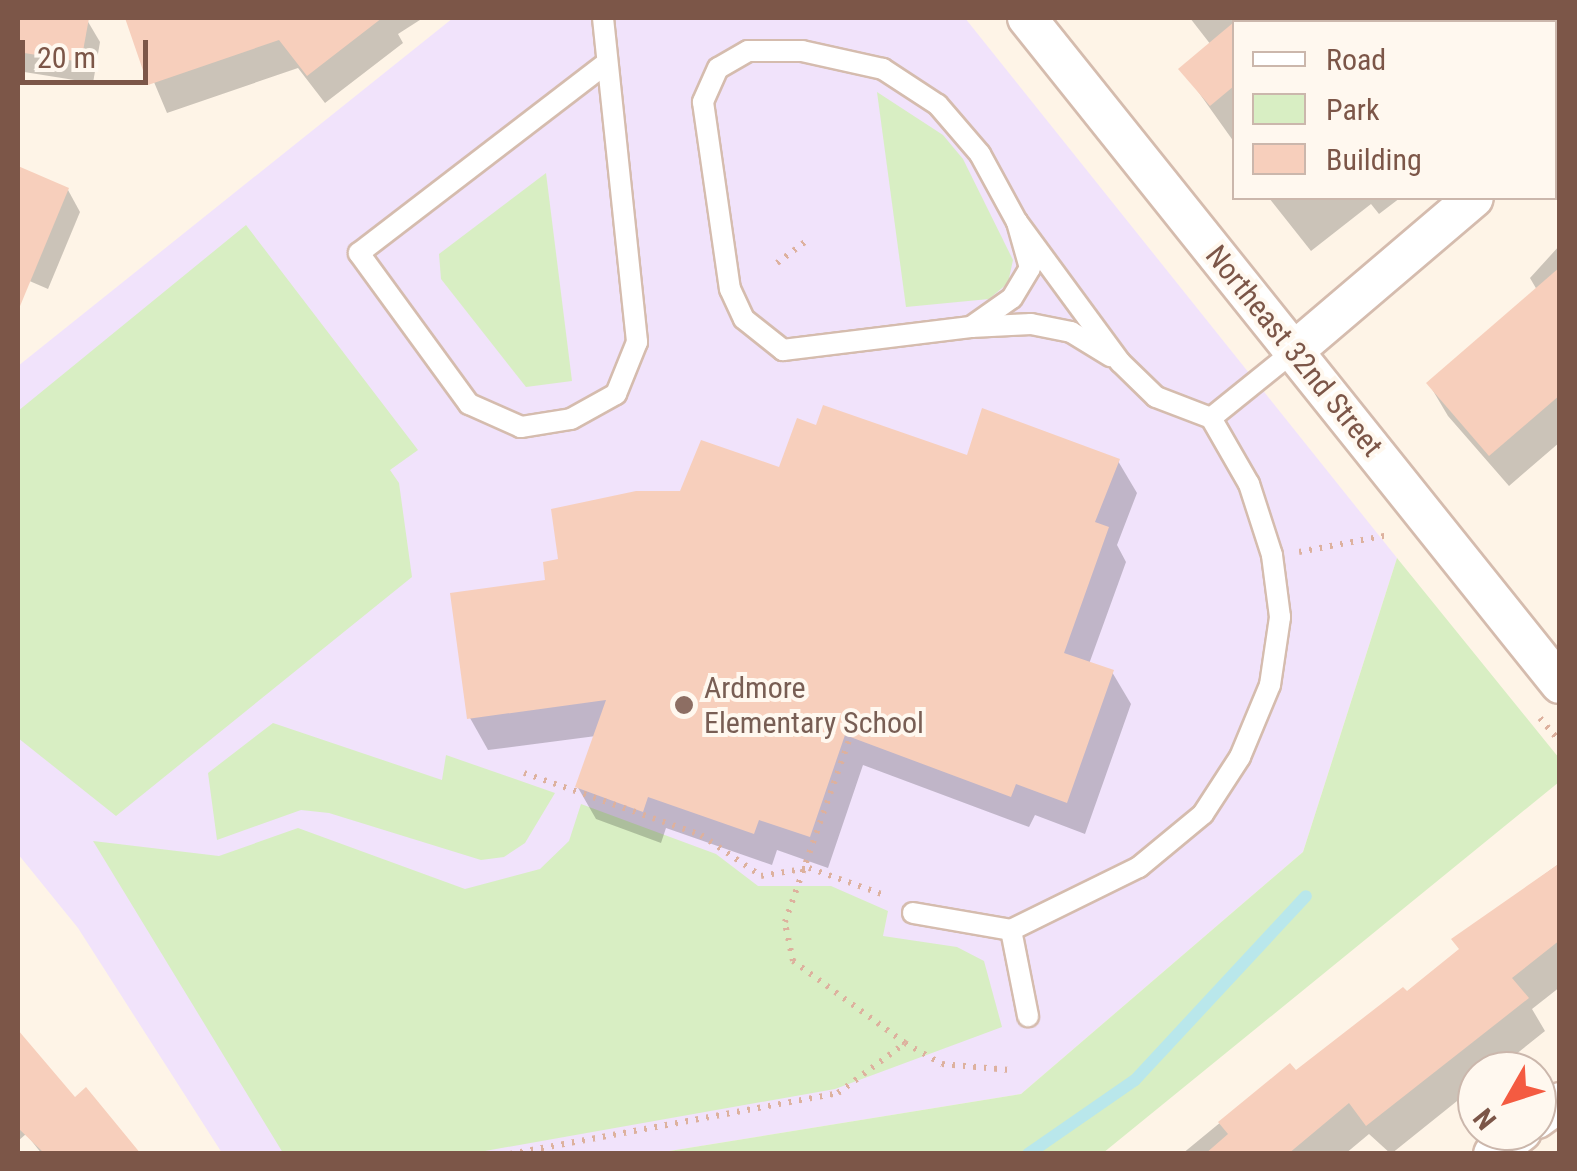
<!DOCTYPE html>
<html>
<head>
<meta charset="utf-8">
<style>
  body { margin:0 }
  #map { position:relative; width:1577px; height:1171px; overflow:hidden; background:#fef4e7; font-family:"Roboto Condensed",sans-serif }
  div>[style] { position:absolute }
  .education>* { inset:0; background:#f1e3fb }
  .green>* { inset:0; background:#d8eec3 }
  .shadow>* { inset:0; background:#0003; transform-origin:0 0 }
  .stream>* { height:12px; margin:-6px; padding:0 6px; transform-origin:6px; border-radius:6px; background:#b9e7eb }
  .building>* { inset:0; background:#f7cfbc }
  .path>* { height:6px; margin-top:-3px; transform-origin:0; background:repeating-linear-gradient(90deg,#ddb19e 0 2.5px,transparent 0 10.5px) }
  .roads { filter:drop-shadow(2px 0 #d5bcae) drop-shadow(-2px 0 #d5bcae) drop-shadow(0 2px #d5bcae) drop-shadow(0 -2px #d5bcae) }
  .lane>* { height:20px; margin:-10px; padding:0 10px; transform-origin:10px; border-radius:10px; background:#fff }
  .street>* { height:38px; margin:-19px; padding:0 19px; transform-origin:19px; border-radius:19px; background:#fff }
  .dots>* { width:28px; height:28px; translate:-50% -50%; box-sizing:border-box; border:5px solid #fff8ef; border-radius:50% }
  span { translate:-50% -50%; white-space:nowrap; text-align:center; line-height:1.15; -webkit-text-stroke:8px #fff8ef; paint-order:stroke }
  .street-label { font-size:30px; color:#7c5648 }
  .education-label { font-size:30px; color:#785e54 }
  .left { translate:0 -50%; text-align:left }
  .frame { position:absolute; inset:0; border:20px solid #7c5648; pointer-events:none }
  .legend { position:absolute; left:1232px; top:20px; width:325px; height:180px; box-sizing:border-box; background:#fff8ef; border:2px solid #cbb7ac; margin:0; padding:12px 18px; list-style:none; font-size:30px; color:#7c5648 }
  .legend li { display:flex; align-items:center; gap:20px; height:50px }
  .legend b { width:50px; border:2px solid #cbb7ac }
  .north { position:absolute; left:1457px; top:1051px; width:100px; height:100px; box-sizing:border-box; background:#fff8ef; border:2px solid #cbb7ac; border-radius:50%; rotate:231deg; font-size:28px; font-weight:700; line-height:40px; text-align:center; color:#7c5648 }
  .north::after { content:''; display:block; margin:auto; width:35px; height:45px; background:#f45b41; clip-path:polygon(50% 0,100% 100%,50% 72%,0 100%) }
  .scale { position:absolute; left:20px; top:40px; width:128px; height:45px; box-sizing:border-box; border:5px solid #7c5648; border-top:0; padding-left:12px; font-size:30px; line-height:35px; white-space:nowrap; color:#7c5648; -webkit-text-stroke:8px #fff8ef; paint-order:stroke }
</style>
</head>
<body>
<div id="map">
  <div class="education">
    <div style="clip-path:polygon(453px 18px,965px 18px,1397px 558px,1303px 852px,1021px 1094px,657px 1153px,222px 1153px,78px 928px,18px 854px,18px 366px)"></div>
  </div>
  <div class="green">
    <div style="clip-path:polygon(877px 92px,943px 135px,963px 159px,1013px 260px,1008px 283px,989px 299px,906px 307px)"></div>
    <div style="clip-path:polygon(546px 173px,572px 381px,526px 387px,441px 279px,439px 254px)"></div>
    <div style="clip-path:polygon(246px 225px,418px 450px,390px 470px,399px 483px,412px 577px,116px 816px,18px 738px,18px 411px)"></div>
    <div style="clip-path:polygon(1397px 558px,1559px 758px,1559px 782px,1103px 1153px,657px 1153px,1021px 1094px,1303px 852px)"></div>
    <div style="clip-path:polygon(273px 723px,442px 780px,446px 755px,555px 793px,525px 843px,504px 857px,481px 860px,329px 813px,301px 810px,217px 840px,208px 773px)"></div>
    <div style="clip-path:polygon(581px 804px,716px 854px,758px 886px,831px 886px,888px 911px,883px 936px,957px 947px,984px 961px,1002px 1027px,835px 1089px,474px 1153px,283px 1153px,93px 841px,219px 856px,298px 828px,465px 889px,540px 869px,569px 841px)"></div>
  </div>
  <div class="shadow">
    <div style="clip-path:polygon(18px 18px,87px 20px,100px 42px,93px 83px,18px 71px)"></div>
    <div style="clip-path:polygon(127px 18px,423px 18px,398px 34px,403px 43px,325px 103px,298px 68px,167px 113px)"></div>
    <div style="clip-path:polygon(1190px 18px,1271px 22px,1234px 22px,1234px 142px,1182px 69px,1211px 45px)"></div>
    <div style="left:1378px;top:18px;width:87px;height:4px"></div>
    <div style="clip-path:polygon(18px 169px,68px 190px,80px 212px,48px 289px,18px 276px)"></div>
    <div style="clip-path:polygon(1269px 198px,1400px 198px,1379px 214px,1371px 204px,1311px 251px)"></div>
    <div style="clip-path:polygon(1560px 245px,1560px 442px,1509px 486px,1448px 416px,1429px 384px,1537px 290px,1530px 278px)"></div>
    <div style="clip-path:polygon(968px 458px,1118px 461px,1137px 493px,1117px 545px,1126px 562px,1089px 664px,1112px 672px,1131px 704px,1085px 834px,1035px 815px,1029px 827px,863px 765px,828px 868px,777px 850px,772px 865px,666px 828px,661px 843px,596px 819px,577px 786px,596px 736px,488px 750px,470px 718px,561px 561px,682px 494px,780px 470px)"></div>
    <div style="clip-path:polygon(1560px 863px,1560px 987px,1532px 1009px,1545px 1031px,1495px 1071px,1477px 1071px,1477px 1085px,1391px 1154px,1369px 1134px,1345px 1154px,1182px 1154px,1289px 1066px,1295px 1074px,1406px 995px,1461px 951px,1454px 940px)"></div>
    <div style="clip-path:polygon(18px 1033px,75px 1100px,138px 1154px,42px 1154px,26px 1134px,18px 1141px)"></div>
  </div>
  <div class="stream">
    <div style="left:1028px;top:1154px;width:130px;rotate:-34.7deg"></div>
    <div style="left:1135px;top:1080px;width:251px;rotate:-47.1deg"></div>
  </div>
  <div class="building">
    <div style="clip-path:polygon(18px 18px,89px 18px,81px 62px,18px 52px)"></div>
    <div style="clip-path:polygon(125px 18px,382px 18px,307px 76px,279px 40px,148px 85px)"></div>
    <div style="clip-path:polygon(1234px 22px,1234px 86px,1210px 106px,1178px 69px)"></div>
    <div style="clip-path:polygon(18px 166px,69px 188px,18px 311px)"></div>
    <div style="clip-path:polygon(1560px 267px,1560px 395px,1489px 456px,1426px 383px)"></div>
    <div style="clip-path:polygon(823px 405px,967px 455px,982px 408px,1120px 459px,1095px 522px,1109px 527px,1064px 653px,1114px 670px,1067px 803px,1016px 784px,1011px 797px,845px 735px,810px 837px,759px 820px,754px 834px,648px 797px,643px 812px,575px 787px,606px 700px,467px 719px,450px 593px,545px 580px,543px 562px,558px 559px,551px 509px,636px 491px,680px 491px,701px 440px,779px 467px,797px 418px,816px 425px)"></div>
    <div style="clip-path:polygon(1560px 863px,1560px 940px,1512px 978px,1529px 998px,1366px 1126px,1349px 1103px,1288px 1154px,1205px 1154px,1228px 1134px,1218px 1122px,1290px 1063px,1296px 1070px,1403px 987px,1407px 991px,1459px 949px,1451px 939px)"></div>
    <div style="clip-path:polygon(18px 1030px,75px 1097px,86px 1087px,141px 1154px,45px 1154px,18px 1128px)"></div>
  </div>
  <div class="path">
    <div style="left:777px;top:263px;width:36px;rotate:-37deg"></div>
    <div style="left:1299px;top:552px;width:92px;rotate:-10.7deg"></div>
    <div style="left:1540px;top:718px;width:31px;rotate:50deg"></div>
    <div style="left:524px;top:773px;width:188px;rotate:19.3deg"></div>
    <div style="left:701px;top:835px;width:73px;rotate:34.3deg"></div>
    <div style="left:761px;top:876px;width:49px;rotate:-9.5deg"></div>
    <div style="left:809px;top:868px;width:83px;rotate:19.7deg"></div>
    <div style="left:905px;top:1043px;width:43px;rotate:29.6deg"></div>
    <div style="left:942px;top:1064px;width:68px;rotate:5deg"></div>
    <div style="left:510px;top:1154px;width:334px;rotate:-10.5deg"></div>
    <div style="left:838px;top:1093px;width:84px;rotate:-36.7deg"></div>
    <div style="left:905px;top:1043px;width:139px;rotate:-143.8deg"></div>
    <div style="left:793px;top:961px;width:40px;rotate:-102deg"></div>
    <div style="left:785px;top:922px;width:196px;rotate:-70.6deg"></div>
  </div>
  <div class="roads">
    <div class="lane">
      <div style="left:603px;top:18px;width:326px;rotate:84deg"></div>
      <div style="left:637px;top:342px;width:56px;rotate:112deg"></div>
      <div style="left:616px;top:394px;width:51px;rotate:150.9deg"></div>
      <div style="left:571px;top:419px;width:51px;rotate:170.9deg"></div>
      <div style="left:521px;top:427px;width:57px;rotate:-156.1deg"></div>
      <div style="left:469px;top:404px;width:187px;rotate:-126.1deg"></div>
      <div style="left:359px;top:253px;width:307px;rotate:-37.5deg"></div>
      <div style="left:971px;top:327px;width:60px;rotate:-2.9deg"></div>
      <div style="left:1031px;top:324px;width:41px;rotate:11.3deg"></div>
      <div style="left:1071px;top:332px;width:46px;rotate:31.6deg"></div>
      <div style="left:1211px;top:418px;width:107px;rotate:-38.9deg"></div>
      <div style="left:913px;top:913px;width:99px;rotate:9.8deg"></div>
      <div style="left:1011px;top:930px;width:143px;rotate:-26.2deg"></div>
      <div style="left:1139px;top:867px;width:83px;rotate:-39.6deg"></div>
      <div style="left:1203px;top:814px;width:68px;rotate:-57deg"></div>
      <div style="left:1240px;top:757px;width:78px;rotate:-67.4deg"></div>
      <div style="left:1270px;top:685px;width:69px;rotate:-81.6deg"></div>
      <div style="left:1280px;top:617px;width:63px;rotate:-97.4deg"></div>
      <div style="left:1272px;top:555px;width:75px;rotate:-107.9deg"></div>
      <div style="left:1249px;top:484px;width:76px;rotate:-119.9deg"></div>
      <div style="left:1211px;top:418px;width:59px;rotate:-159.1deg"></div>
      <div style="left:1156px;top:397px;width:50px;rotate:-135.8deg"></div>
      <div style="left:1120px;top:362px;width:174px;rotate:-126.3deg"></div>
      <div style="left:1017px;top:222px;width:77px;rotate:-118.6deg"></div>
      <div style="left:980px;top:154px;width:65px;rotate:-130.6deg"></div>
      <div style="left:938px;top:105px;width:66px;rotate:-146.8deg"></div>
      <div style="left:883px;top:69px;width:83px;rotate:-167.5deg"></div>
      <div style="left:802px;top:51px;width:54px;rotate:180deg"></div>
      <div style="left:748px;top:51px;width:34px;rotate:150deg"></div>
      <div style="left:718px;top:68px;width:37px;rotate:114deg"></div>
      <div style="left:703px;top:102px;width:189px;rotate:81.8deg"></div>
      <div style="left:730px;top:289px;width:33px;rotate:65deg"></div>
      <div style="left:744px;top:319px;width:50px;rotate:38.5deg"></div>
      <div style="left:783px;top:350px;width:189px;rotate:-7deg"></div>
      <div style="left:971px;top:327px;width:50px;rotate:-35.3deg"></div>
      <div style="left:1012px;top:298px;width:35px;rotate:-59deg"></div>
      <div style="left:1030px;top:268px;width:48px;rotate:-105.8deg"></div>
      <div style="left:1011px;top:930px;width:88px;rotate:78.8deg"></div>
    </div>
    <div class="street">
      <div style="left:1027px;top:18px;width:853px;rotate:51.33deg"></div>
      <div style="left:1554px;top:62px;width:30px;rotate:-78deg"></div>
      <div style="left:1294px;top:351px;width:236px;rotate:-40.4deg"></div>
      <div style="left:1537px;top:1119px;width:29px;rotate:-36deg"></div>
      <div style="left:1493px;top:1154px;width:37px;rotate:-38deg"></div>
    </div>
  </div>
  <div class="dots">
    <div style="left:684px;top:705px;background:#8d6e63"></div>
  </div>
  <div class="street-label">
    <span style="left:1294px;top:351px;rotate:51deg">Northeast 32nd Street</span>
  </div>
  <div class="education-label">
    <span class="left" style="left:704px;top:705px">Ardmore<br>Elementary School</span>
  </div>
  <div class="frame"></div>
  <ul class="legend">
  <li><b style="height:12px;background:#fff"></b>Road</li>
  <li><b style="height:28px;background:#d8eec3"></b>Park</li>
  <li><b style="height:28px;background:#f7cfbc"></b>Building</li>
  </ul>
  <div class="north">N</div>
  <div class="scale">20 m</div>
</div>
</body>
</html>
